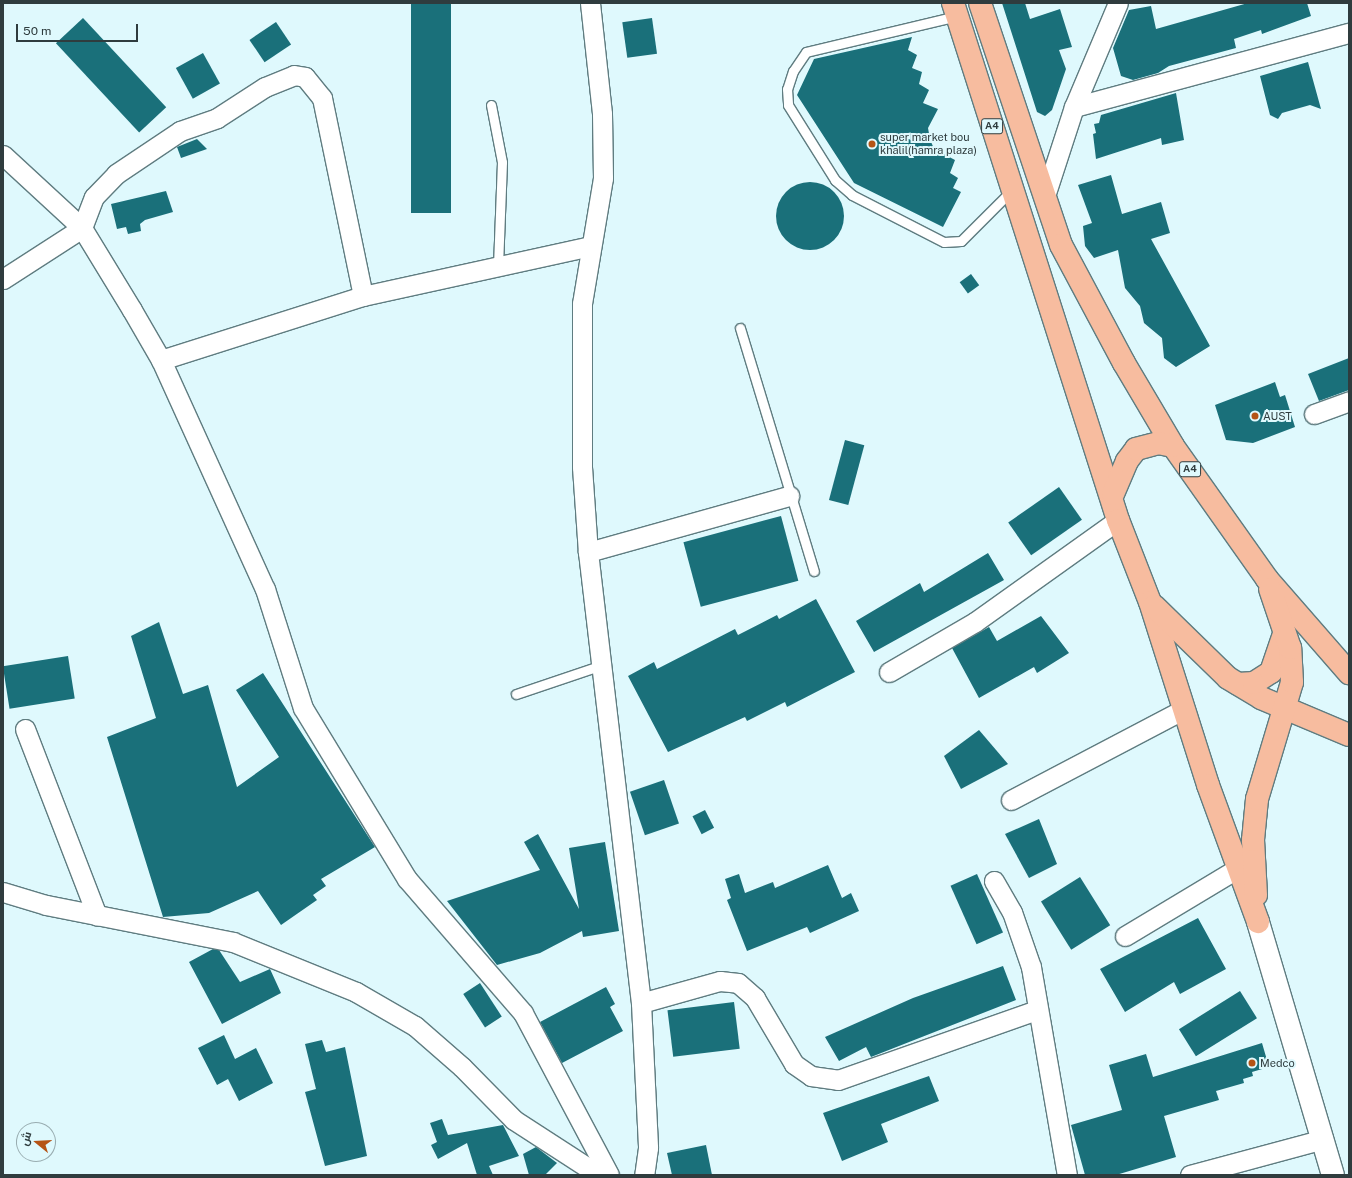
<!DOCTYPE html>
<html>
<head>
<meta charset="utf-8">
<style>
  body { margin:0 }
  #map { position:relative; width:1352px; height:1178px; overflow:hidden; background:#dff9fd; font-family:"Public Sans",Cairo,sans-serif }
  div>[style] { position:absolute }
  .building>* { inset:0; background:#1a707a; transform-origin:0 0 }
  .round { border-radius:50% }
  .roads { filter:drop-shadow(1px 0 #5f7c80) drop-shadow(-1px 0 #5f7c80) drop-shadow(0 1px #5f7c80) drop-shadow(0 -1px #5f7c80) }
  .lane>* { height:9px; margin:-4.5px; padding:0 4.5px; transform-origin:4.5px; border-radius:4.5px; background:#fff }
  .street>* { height:19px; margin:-9.5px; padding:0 9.5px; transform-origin:9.5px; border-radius:9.5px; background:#fff }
  .secondary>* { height:22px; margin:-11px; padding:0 11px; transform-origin:11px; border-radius:11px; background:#fff }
  .highway>* { height:22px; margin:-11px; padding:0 11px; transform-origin:11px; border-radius:11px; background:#f7bc9f }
  .dots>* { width:11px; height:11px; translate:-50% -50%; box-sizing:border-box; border:2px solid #dff9fd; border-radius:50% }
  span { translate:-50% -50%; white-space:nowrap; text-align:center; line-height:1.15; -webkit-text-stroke:4px #dff9fd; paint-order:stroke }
  .shield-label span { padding:1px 3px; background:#dff9fd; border:1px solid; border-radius:3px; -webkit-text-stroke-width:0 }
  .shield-label { font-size:10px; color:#2f3c3e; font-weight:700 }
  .poi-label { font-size:11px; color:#2f3c3e }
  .left { translate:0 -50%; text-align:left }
  .frame { position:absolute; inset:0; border:4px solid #2f3c3e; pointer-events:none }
  .north { position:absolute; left:16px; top:1122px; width:40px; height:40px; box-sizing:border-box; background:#dff9fd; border:1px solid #99adb1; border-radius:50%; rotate:288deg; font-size:11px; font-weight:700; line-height:16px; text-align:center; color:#2f3c3e }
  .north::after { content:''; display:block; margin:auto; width:14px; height:18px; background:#b55416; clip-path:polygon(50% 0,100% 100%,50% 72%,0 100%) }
  .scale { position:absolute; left:16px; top:24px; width:122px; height:18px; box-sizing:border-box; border:2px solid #2f3c3e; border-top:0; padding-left:5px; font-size:12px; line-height:14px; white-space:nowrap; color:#2f3c3e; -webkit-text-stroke:3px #dff9fd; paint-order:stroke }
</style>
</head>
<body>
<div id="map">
  <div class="building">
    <div style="left:411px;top:3px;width:40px;height:210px"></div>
    <div style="clip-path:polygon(1002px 3px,1025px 3px,1030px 19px,1060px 9px,1072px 47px,1059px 50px,1066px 69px,1052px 110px,1045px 116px,1037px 112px)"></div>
    <div style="clip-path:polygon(1248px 3px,1307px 3px,1311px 16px,1262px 34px,1261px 30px,1234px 39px,1236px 48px,1169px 66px,1158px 73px,1133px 80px,1121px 76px,1113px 48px,1129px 10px,1151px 6px,1156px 29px)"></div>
    <div style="left:83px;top:18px;width:122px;height:37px;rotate:47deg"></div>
    <div style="left:652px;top:18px;width:36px;height:30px;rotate:82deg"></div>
    <div style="left:276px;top:22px;width:27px;height:32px;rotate:56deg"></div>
    <div style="clip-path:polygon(912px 37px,908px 50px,917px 55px,912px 68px,922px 72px,919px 84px,929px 90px,923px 103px,938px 109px,928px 128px,930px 139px,934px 149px,955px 160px,950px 173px,958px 178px,953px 188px,961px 192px,943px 227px,854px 183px,797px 95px,814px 59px)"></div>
    <div style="left:203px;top:53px;width:35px;height:31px;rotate:61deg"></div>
    <div style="clip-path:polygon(1308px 62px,1321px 109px,1310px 105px,1282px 113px,1278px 119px,1270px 115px,1260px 76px)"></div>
    <div style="clip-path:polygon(1176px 93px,1184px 140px,1162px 145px,1161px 138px,1096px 159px,1093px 134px,1096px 133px,1094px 124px,1099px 123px,1101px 115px)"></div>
    <div style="clip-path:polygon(197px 139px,207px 149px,181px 158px,177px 147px)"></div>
    <div style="clip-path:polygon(1111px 175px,1122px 214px,1161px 202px,1170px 233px,1151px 239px,1210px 346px,1176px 367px,1164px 358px,1162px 338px,1144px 323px,1140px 306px,1125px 288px,1118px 250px,1094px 258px,1085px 246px,1083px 226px,1092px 223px,1078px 185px)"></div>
    <div class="round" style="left:776px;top:182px;width:68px;height:68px"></div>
    <div style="clip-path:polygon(166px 191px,173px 212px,145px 220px,140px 224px,141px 231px,128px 234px,126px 227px,117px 229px,111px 204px)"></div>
    <div style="left:971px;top:274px;width:14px;height:14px;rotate:54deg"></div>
    <div style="clip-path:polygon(1349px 358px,1349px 390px,1319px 401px,1308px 374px)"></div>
    <div style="clip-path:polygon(1275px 382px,1280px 397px,1285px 395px,1295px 427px,1253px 443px,1226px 440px,1215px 405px)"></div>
    <div style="left:845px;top:440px;width:20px;height:62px;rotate:15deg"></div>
    <div style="left:1059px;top:487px;width:40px;height:62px;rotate:55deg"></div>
    <div style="left:781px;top:516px;width:67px;height:101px;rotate:75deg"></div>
    <div style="clip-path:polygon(988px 553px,1004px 580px,874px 652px,856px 621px,920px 583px,924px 592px)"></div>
    <div style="clip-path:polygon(816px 599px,855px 672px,787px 707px,785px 702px,747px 721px,745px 717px,668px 752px,628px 676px,654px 662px,657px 669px,735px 629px,738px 635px,777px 615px,779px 619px)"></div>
    <div style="clip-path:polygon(1041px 616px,1069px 653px,1037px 673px,1034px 667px,979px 698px,952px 648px,989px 627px,997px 641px)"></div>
    <div style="clip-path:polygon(159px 622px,183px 694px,208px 685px,237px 787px,279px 757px,236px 690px,263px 673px,375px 847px,321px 879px,326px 886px,313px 895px,317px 900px,281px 925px,258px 891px,209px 913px,163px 917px,107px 737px,156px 718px,131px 636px)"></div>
    <div style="left:68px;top:656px;width:43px;height:66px;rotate:81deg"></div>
    <div style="clip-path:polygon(979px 730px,1008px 764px,961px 789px,944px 756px)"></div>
    <div style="left:664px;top:780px;width:46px;height:36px;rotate:71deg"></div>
    <div style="left:705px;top:810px;width:20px;height:14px;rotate:63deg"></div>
    <div style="clip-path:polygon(1039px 819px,1057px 864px,1029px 878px,1005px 834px)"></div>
    <div style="clip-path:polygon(538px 834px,579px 909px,569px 848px,605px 842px,619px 931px,583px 937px,582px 931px,540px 953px,497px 965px,447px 901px,540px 870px,524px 842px)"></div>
    <div style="clip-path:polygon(828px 865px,842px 898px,851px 893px,859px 911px,810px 933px,807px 927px,747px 951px,727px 900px,731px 898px,725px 879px,739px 874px,745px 893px,773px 882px,775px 888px)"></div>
    <div style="left:977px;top:874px;width:64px;height:29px;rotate:66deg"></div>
    <div style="left:1080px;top:877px;width:57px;height:46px;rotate:58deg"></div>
    <div style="clip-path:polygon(1198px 918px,1226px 969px,1180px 994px,1174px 982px,1125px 1012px,1100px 969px)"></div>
    <div style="clip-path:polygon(213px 949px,219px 950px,240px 982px,270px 969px,281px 993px,222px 1024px,189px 962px)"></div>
    <div style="clip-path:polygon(1003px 966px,1016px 1000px,871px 1057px,866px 1047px,839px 1061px,825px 1037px,913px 998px)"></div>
    <div style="left:480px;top:983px;width:40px;height:20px;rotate:57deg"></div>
    <div style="clip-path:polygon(606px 987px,615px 1004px,610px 1007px,623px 1031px,562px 1063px,540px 1022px)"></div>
    <div style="left:1240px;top:991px;width:32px;height:72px;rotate:58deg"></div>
    <div style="left:734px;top:1002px;width:47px;height:67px;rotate:83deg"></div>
    <div style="clip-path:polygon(224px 1035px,235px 1059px,256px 1048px,273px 1083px,239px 1101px,228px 1079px,217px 1085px,198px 1048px)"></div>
    <div style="clip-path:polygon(322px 1040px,326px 1052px,345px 1047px,367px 1156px,325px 1166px,305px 1092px,316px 1089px,305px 1044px)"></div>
    <div style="clip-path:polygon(1262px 1043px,1269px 1067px,1252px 1072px,1253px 1076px,1243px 1079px,1244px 1083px,1216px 1091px,1219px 1100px,1164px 1116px,1176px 1157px,1116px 1175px,1085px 1175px,1071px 1125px,1122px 1110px,1109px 1065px,1146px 1054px,1153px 1077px)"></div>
    <div style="clip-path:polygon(929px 1076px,939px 1101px,881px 1124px,888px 1142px,842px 1161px,823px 1113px)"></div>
    <div style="clip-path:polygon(442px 1119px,448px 1135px,503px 1125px,519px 1156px,489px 1166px,493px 1175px,477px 1175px,467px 1143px,438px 1159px,431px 1145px,437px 1142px,430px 1123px)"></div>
    <div style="clip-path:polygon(706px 1145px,712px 1175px,672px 1175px,667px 1153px)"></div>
    <div style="clip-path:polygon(536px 1147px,557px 1163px,545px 1175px,529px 1175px,523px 1154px)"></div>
  </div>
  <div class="roads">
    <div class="lane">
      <div style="left:957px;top:16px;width:155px;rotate:166.6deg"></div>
      <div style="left:806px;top:52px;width:23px;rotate:124deg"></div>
      <div style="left:793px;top:71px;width:19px;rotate:108deg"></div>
      <div style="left:787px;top:89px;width:16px;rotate:86deg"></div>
      <div style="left:788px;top:105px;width:89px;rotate:57.9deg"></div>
      <div style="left:835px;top:180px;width:23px;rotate:41deg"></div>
      <div style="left:852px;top:195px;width:103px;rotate:27.1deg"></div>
      <div style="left:944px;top:242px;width:17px;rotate:-3deg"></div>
      <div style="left:961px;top:241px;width:72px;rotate:-45deg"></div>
      <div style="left:491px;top:105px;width:58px;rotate:79.1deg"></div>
      <div style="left:502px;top:162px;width:104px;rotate:92.2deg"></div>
      <div style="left:740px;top:328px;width:254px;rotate:73.1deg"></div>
      <div style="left:516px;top:694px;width:91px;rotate:-18.6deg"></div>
    </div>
    <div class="street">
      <div style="left:590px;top:3px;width:112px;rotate:83.8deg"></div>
      <div style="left:602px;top:114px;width:64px;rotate:89.1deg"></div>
      <div style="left:603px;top:178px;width:128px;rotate:99.5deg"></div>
      <div style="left:582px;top:304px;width:163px;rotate:90deg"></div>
      <div style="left:582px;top:467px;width:85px;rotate:86deg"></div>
      <div style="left:588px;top:552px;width:454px;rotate:83.3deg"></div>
      <div style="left:641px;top:1003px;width:145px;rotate:87.2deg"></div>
      <div style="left:648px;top:1148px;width:27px;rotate:98deg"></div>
      <div style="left:1074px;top:107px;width:285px;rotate:-15.1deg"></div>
      <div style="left:3px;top:155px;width:108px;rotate:42.7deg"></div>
      <div style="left:82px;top:228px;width:96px;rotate:58.6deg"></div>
      <div style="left:132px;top:310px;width:58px;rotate:59.9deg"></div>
      <div style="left:161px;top:360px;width:252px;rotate:65.6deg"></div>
      <div style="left:265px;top:589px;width:125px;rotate:72.3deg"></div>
      <div style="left:303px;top:708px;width:200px;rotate:58.7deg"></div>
      <div style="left:407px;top:879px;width:177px;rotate:49.1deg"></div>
      <div style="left:523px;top:1013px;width:183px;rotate:62deg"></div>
      <div style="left:1045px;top:196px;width:94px;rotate:-72deg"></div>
      <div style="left:1074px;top:107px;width:113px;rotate:-67.1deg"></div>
      <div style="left:3px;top:279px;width:94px;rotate:-32.8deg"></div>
      <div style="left:82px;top:228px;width:33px;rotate:-69deg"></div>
      <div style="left:94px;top:197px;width:32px;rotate:-46deg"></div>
      <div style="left:116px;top:174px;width:77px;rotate:-33.9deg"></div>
      <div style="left:180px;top:131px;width:39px;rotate:-19deg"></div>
      <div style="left:217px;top:118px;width:57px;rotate:-32.9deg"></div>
      <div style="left:265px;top:87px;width:31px;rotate:-22deg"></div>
      <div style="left:294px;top:75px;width:11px;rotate:10deg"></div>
      <div style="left:305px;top:77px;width:27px;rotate:51deg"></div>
      <div style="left:322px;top:98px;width:202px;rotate:78.3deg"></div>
      <div style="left:161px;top:360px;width:212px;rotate:-17.6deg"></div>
      <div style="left:363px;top:296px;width:233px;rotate:-12.4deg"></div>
      <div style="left:1314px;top:414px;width:37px;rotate:-20deg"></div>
      <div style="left:588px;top:552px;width:209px;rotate:-15.6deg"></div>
      <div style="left:889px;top:672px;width:99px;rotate:-30.2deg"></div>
      <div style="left:975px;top:622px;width:176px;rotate:-35.5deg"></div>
      <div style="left:25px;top:729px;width:200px;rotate:68.9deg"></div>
      <div style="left:1011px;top:800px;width:195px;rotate:-27.7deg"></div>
      <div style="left:994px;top:881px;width:36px;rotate:60deg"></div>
      <div style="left:1012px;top:912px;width:58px;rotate:70.9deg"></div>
      <div style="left:1031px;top:967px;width:211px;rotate:80.2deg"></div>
      <div style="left:3px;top:892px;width:45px;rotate:16.8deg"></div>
      <div style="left:46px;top:905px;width:191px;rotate:11.2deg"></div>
      <div style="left:233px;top:942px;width:133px;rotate:22.1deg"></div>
      <div style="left:356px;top:992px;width:68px;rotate:30deg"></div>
      <div style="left:415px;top:1026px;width:62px;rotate:41.1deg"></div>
      <div style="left:462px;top:1067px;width:74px;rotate:45.5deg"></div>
      <div style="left:514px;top:1120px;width:101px;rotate:32.9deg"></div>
      <div style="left:1125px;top:936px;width:132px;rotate:-31deg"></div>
      <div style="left:641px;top:1003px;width:82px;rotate:-15.6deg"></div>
      <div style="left:720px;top:981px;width:18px;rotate:6deg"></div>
      <div style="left:738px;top:983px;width:23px;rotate:41deg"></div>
      <div style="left:755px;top:998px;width:77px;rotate:59.4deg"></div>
      <div style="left:794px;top:1064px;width:21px;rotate:35deg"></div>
      <div style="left:811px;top:1076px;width:27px;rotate:8deg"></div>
      <div style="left:838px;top:1080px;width:211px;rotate:-19.4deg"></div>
      <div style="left:1190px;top:1175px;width:138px;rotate:-15.1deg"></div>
    </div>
    <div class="secondary">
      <div style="left:1258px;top:922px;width:264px;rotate:73.5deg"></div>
    </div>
    <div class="highway">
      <div style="left:953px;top:3px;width:543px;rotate:72.3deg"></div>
      <div style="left:1118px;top:520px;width:88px;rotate:68.7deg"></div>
      <div style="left:1150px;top:602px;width:192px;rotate:72.4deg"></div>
      <div style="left:1208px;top:785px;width:146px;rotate:69.9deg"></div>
      <div style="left:980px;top:3px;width:255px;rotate:71.5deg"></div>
      <div style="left:1061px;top:245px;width:134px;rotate:61.9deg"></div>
      <div style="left:1124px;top:363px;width:96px;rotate:59.4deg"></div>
      <div style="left:1173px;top:446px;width:163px;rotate:54.7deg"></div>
      <div style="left:1267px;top:579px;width:125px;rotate:48.9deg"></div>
      <div style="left:1113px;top:494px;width:36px;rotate:-67deg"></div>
      <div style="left:1127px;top:461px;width:15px;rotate:-53deg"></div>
      <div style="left:1136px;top:449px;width:23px;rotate:-15deg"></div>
      <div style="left:1158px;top:443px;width:15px;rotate:11deg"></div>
      <div style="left:1154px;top:606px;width:103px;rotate:44.2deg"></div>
      <div style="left:1228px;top:678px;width:39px;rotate:31deg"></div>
      <div style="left:1261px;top:698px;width:95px;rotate:22.8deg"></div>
      <div style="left:1238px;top:684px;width:16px;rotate:-4deg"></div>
      <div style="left:1254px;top:683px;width:20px;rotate:-33deg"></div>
      <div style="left:1271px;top:672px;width:40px;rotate:-71.1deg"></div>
      <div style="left:1256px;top:895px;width:55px;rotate:-93.1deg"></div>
      <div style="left:1253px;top:840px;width:41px;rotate:-84.4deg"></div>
      <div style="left:1257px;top:799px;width:122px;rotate:-73.3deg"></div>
      <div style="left:1292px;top:682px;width:34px;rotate:-93deg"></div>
      <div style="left:1290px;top:648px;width:62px;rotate:-108.7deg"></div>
    </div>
  </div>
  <div class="dots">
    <div style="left:872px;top:144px;background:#b55416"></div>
    <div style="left:1255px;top:416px;background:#b55416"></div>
    <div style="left:1252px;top:1063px;background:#b55416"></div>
  </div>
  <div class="shield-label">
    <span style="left:992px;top:126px">A4</span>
    <span style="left:1190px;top:469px">A4</span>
  </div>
  <div class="poi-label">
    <span class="left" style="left:880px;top:144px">super market bou<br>khalil(hamra plaza)</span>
    <span class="left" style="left:1263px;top:416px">AUST</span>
    <span class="left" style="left:1260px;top:1063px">Medco</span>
  </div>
  <div class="frame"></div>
  <div class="north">ش</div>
  <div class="scale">50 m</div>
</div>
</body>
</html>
